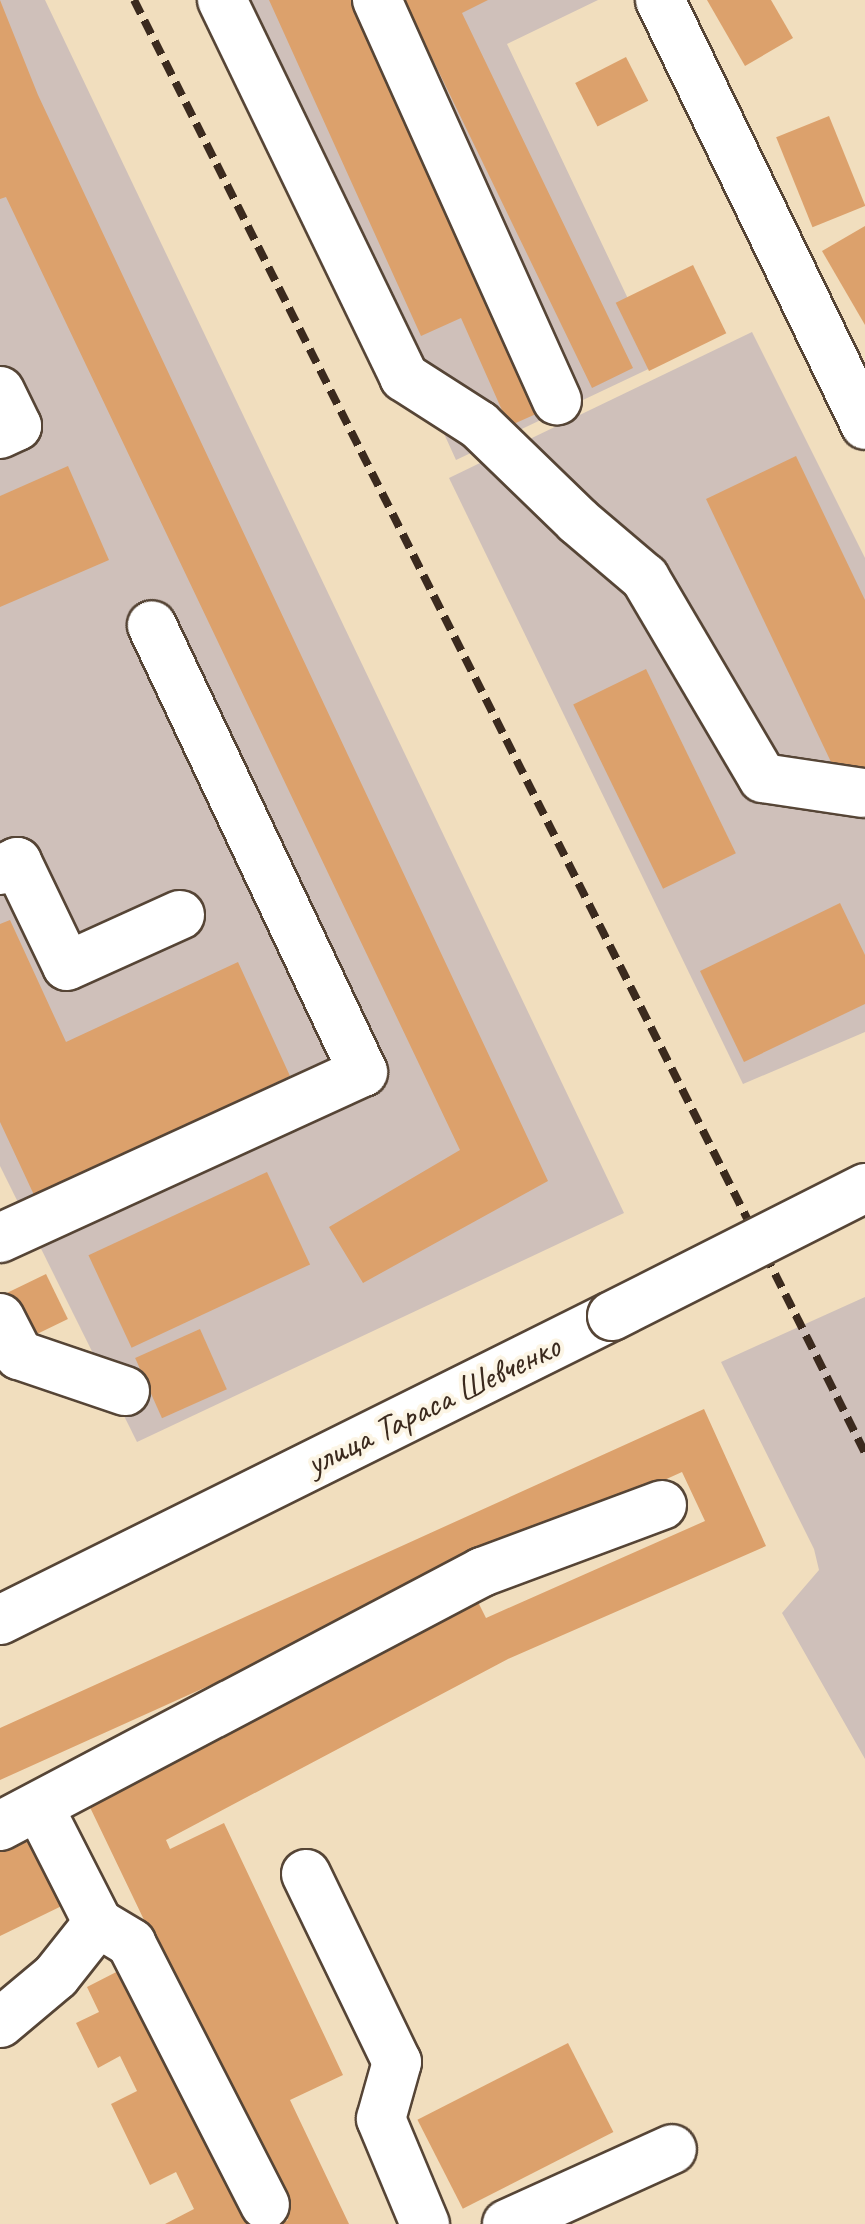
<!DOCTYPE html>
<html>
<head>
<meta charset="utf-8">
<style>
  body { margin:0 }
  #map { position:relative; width:865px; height:2224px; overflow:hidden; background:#f1debe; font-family:Caveat,sans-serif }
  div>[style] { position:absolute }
  .industrial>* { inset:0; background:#cfc0ba }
  .building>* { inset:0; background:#dca16c; transform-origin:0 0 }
  .roads { filter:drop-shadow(2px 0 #564536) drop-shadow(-2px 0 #564536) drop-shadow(0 2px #564536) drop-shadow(0 -2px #564536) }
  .minor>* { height:48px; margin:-24px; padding:0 24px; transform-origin:24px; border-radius:24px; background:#fff }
  .rail>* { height:8px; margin-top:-4px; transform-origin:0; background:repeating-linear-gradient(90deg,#3b2a1e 0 15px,transparent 0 23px) }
  .bridges { filter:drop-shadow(2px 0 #564536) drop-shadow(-2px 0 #564536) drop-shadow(0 2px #564536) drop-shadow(0 -2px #564536) }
  .minor-bridge>* { height:48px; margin:-24px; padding:0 24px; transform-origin:24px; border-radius:24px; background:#fff }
  span { translate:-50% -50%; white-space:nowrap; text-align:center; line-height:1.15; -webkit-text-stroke:8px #fcf5e5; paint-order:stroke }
  .street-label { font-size:35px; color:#3b2a1e }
</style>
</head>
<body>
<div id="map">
  <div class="industrial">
    <div style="clip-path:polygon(0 0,45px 0,624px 1213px,137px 1442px,0 1166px)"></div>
    <div style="clip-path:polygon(247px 0,598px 0,507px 44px,659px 364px,456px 460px)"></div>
    <div style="clip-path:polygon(752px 332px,865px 558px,865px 1032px,743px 1084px,449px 478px)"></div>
    <div style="clip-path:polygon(865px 1297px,865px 1759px,782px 1613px,819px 1570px,814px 1549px,721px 1362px)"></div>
  </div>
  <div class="building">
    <div style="clip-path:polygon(0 0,38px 95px,548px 1181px,363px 1283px,329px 1227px,460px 1150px,6px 197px,0 199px)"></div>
    <div style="clip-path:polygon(269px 0,359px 0,545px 410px,509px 426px,461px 318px,421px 336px)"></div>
    <div style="clip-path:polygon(404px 0,488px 0,462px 13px,633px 368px,592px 388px)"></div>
    <div style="clip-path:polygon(707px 0,771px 0,793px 38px,745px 66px)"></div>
    <div style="left:626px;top:57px;width:49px;height:57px;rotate:63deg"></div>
    <div style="left:829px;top:116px;width:97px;height:57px;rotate:68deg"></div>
    <div style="clip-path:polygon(865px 226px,865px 325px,822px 251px)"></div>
    <div style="left:693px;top:265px;width:76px;height:86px;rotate:64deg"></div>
    <div style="clip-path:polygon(796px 456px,865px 600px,865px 772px,841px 783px,706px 499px)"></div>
    <div style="clip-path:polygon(68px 466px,109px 560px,0 607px,0 496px)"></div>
    <div style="left:646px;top:669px;width:205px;height:81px;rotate:64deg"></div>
    <div style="clip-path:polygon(840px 903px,865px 955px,865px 1004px,744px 1062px,700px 971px)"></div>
    <div style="clip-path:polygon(10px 920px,66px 1042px,238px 962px,290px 1076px,34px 1195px,0 1122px,0 924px)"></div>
    <div style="left:267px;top:1172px;width:102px;height:197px;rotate:65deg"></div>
    <div style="left:46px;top:1274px;width:50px;height:43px;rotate:64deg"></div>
    <div style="left:200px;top:1329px;width:66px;height:71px;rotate:66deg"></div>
    <div style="clip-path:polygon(704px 1409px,766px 1546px,508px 1659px,166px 1840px,170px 1849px,224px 1823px,343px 2075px,290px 2100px,349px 2224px,279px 2224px,288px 2220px,86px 1799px,474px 1594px,486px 1618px,705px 1521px,682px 1472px,0 1780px,0 1728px)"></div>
    <div style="clip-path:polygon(39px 1826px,74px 1900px,0 1936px,0 1845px)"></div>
    <div style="clip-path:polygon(128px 1966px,254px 2224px,165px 2224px,194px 2209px,176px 2172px,150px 2185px,111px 2104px,137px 2091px,120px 2056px,98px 2068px,76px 2023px,99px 2012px,87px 1987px)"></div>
    <div style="left:568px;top:2043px;width:100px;height:169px;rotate:63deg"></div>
  </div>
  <div class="roads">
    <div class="minor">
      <div style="left:222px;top:0;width:419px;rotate:64.2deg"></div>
      <div style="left:404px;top:377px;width:89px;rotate:32.6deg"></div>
      <div style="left:479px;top:425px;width:138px;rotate:44.1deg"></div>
      <div style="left:578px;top:521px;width:88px;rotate:40.4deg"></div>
      <div style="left:645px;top:578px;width:232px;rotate:59.5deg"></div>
      <div style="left:763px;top:778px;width:101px;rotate:8.5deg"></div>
      <div style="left:377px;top:0;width:439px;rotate:65.8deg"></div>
      <div style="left:660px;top:0;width:472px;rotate:64.2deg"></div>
      <div style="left:0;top:391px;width:39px;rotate:64deg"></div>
      <div style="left:17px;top:426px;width:19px;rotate:155deg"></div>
      <div style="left:0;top:870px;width:19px;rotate:-25deg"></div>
      <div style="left:17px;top:862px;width:115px;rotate:64.3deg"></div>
      <div style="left:67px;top:966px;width:124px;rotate:-24.3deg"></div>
      <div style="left:0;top:1238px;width:399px;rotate:-24.6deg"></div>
      <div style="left:363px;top:1072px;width:494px;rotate:-115.3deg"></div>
      <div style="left:0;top:1318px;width:42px;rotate:62.8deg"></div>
      <div style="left:19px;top:1355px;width:112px;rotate:18.8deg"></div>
      <div style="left:0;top:1620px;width:683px;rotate:-26.42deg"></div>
      <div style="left:0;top:1826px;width:545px;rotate:-27.79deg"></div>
      <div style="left:482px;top:1572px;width:192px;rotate:-20.4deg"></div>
      <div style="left:306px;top:1874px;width:209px;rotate:64.2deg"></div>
      <div style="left:397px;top:2062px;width:59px;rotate:105.7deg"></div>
      <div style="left:381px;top:2119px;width:114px;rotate:67.3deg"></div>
      <div style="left:98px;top:1923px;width:39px;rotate:31deg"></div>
      <div style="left:131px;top:1943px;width:294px;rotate:62.9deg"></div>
      <div style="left:0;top:2023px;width:73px;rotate:-40deg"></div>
      <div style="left:56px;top:1976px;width:68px;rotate:-51.6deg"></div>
      <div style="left:98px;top:1923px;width:130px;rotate:-117deg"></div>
      <div style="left:507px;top:2224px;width:181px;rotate:-24.4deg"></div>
    </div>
  </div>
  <div class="rail">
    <div style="left:134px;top:0;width:1627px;rotate:63.29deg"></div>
  </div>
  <div class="bridges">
    <div class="minor-bridge">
      <div style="left:612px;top:1316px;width:284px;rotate:-26.8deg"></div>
    </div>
  </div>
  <div class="street-label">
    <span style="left:433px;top:1405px;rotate:-26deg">улица Тараса Шевченко</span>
  </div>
</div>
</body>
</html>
